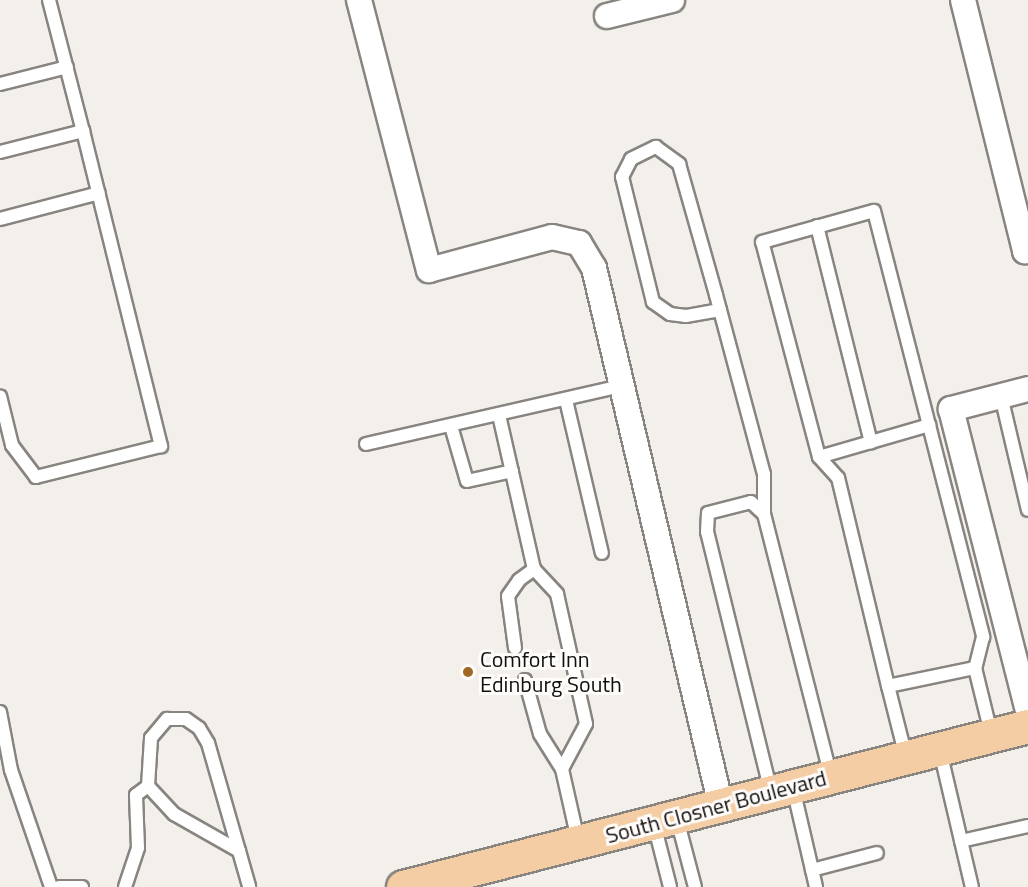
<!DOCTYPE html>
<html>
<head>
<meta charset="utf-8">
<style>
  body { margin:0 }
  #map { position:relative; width:1028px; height:887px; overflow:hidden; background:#f3efeb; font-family:"Titillium Web",sans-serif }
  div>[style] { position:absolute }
  .roads { filter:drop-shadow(2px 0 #888480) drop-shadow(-2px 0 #888480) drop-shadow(0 2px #888480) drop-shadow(0 -2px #888480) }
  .lane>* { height:12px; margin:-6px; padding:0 6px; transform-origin:6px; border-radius:6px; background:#fff }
  .street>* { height:24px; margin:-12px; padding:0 12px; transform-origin:12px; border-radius:12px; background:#fff }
  .primary>* { height:33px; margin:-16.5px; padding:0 16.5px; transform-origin:16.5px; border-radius:16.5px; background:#f5cda4 }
  .dots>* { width:16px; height:16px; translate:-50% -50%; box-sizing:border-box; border:3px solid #fffcfa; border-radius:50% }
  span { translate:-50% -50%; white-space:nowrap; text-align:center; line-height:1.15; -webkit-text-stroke:6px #fffcfa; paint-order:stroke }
  .poi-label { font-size:22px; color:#100f0e }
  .left { translate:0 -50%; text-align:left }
  .street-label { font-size:22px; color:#100f0e }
</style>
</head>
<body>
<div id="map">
  <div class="roads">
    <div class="lane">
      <div style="left:49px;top:0;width:135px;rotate:75.5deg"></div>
      <div style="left:0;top:84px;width:69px;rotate:-14.2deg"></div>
      <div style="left:0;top:152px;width:86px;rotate:-14.2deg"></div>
      <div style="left:83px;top:131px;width:325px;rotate:76.1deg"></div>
      <div style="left:161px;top:446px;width:129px;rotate:166.1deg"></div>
      <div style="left:36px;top:477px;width:40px;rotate:-127deg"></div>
      <div style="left:12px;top:445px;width:50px;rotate:-103.8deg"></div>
      <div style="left:0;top:219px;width:102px;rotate:-14.7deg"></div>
      <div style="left:817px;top:226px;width:223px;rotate:76deg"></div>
      <div style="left:720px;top:310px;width:35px;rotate:170deg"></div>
      <div style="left:686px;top:316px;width:16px;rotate:-173deg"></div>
      <div style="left:670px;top:314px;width:21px;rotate:-145deg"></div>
      <div style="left:653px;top:302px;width:129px;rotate:-103.9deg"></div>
      <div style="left:622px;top:177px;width:20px;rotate:-63deg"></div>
      <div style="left:631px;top:159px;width:28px;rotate:-26deg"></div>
      <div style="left:656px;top:147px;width:29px;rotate:36deg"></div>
      <div style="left:679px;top:164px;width:136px;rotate:74.2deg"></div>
      <div style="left:716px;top:295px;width:16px;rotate:75deg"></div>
      <div style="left:720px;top:310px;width:170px;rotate:75deg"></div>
      <div style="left:764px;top:474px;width:40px;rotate:90deg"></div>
      <div style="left:1001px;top:396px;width:117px;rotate:76.7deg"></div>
      <div style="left:566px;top:400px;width:157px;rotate:76.8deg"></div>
      <div style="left:499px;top:415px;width:158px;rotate:77.2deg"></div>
      <div style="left:534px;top:569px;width:34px;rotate:47deg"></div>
      <div style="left:557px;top:594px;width:133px;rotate:77.4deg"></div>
      <div style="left:586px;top:724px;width:51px;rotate:118.1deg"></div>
      <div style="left:562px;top:769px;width:73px;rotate:77.3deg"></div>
      <div style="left:451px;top:426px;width:57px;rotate:73.8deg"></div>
      <div style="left:467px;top:481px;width:46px;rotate:-12.5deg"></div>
      <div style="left:366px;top:444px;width:262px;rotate:-12.8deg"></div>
      <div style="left:819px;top:457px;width:115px;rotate:-16.2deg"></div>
      <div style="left:515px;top:648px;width:52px;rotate:-97.7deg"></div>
      <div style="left:508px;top:596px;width:19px;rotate:-55deg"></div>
      <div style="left:519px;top:580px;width:19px;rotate:-36deg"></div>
      <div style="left:525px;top:680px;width:56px;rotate:74.5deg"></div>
      <div style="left:540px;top:734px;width:41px;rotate:57.8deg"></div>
      <div style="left:888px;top:686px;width:214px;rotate:-103.5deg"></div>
      <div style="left:838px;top:478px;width:28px;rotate:-132deg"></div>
      <div style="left:819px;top:457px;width:222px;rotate:-104.8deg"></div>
      <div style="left:762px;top:242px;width:116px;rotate:-15.5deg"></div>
      <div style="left:874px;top:211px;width:440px;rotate:75.6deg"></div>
      <div style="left:983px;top:637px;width:32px;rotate:104deg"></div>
      <div style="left:0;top:712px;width:59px;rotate:79.3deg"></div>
      <div style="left:11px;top:770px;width:124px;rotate:71.1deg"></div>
      <div style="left:940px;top:751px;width:140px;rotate:76.8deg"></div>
      <div style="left:906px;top:757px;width:73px;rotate:-104.2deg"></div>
      <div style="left:888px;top:686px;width:89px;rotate:-11.7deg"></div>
      <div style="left:975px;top:668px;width:67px;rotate:76.2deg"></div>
      <div style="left:148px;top:786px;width:48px;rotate:-86.4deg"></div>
      <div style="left:151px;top:738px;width:25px;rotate:-50deg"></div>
      <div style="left:167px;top:719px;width:19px"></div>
      <div style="left:186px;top:719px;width:16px;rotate:35deg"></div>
      <div style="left:199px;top:728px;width:17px;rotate:59deg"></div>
      <div style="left:208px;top:743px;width:112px;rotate:74deg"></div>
      <div style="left:793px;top:788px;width:102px;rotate:76.9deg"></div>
      <div style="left:771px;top:792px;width:268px;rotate:-103.8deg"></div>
      <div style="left:707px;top:532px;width:19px;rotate:-87deg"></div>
      <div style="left:708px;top:513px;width:44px;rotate:-14.3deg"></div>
      <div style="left:751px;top:502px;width:18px;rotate:43deg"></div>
      <div style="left:764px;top:514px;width:270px;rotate:75.7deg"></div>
      <div style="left:677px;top:819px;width:70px;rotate:75.2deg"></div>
      <div style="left:654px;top:824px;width:65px;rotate:75.7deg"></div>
      <div style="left:961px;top:841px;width:69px;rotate:-12.6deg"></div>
      <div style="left:812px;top:870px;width:67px;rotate:-14.7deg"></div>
      <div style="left:59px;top:887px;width:23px"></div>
      <div style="left:125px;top:887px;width:41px;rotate:-71.6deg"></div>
      <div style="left:138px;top:848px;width:53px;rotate:-92.2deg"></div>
      <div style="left:136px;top:795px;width:15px;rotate:-37deg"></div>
      <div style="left:148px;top:786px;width:38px;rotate:47deg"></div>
      <div style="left:174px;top:814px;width:75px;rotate:29.6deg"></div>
      <div style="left:239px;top:851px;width:37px;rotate:74deg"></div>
    </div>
    <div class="street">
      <div style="left:359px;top:0;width:279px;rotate:75.5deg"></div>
      <div style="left:429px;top:270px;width:127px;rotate:-15deg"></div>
      <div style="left:552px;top:237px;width:28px;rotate:13deg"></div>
      <div style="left:579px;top:243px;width:29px;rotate:59deg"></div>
      <div style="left:594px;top:268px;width:553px;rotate:76.72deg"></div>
      <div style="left:963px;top:0;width:259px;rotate:76.1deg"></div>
      <div style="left:1025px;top:251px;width:3px"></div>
      <div style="left:607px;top:16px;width:67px;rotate:-13.8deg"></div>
      <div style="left:1028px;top:389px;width:80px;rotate:165.4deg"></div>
      <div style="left:951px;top:409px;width:311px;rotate:75.7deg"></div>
    </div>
    <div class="primary">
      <div style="left:403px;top:887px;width:645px;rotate:-14.45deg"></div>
    </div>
  </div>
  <div class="dots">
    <div style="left:468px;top:672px;background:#a06725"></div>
  </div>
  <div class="poi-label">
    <span class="left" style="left:480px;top:672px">Comfort Inn<br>Edinburg South</span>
  </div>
  <div class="street-label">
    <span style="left:716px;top:807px;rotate:-15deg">South Closner Boulevard</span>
  </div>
</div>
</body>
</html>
